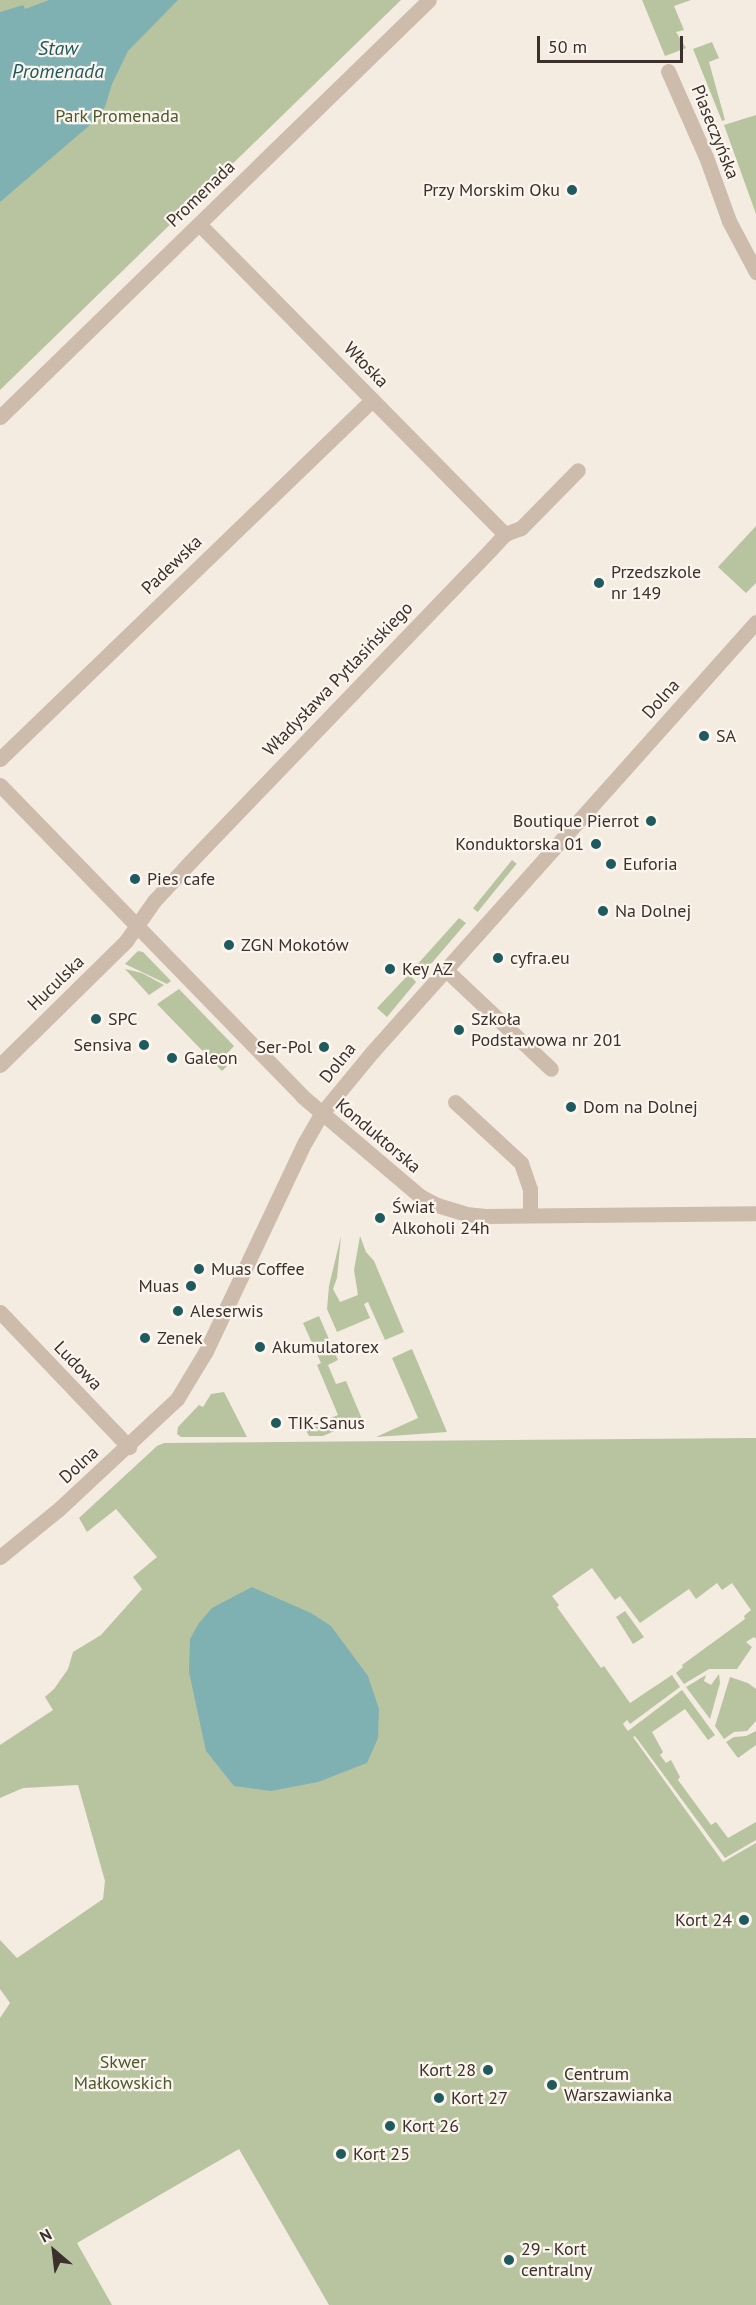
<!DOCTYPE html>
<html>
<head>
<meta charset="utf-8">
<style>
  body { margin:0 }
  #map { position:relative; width:756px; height:2305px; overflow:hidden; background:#f4ebe1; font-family:"PT Sans",sans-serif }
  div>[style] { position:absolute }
  .green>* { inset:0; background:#b8c4a0; transform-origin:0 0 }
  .water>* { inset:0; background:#7fb0b2 }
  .minor>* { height:15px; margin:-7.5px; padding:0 7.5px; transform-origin:7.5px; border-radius:7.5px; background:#cdbbac }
  .tertiary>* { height:15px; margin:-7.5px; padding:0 7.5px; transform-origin:7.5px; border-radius:7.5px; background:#cdbbac }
  .dots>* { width:16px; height:16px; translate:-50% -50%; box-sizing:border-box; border:3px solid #fbf5ee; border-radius:50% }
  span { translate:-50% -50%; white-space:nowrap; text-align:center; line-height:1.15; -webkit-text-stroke:4.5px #fbf5ee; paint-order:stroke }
  .park-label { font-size:18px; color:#4a5a2e }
  .street-label { font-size:18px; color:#3b302b }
  .poi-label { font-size:18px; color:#3b302b }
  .right { translate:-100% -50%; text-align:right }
  .left { translate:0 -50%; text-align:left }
  .water-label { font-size:20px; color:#1f5a5e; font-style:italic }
  .north { position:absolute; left:24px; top:2221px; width:60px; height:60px; -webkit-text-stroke:4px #fbf5ee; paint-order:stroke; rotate:332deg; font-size:16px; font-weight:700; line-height:24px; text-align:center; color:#3b302b }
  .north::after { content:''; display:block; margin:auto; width:21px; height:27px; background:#3b302b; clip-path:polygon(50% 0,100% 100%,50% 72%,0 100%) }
  .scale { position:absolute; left:537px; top:36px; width:146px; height:27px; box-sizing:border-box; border:3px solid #3b302b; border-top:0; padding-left:8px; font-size:18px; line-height:21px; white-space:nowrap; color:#3b302b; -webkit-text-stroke:4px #fbf5ee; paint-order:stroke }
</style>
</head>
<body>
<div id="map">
  <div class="green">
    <div style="clip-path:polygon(0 0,401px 0,0 390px)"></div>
    <div style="clip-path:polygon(642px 0,691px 0,674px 6px,684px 30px,676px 32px,686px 48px,665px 56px)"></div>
    <div style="clip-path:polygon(712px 42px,719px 58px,709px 62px,725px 120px,722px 121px,693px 49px)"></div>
    <div style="clip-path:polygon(756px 115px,756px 214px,724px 125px)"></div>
    <div style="clip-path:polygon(756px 526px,756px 583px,746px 593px,718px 567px)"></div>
    <div style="left:512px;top:860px;width:6px;height:62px;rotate:39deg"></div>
    <div style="clip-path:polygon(459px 918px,466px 923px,425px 971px,422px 971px,416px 966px)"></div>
    <div style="clip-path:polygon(138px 951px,143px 952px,171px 981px,167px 984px,125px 964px)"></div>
    <div style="clip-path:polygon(125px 969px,142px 973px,164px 985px,149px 995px)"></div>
    <div style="clip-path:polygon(409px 974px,416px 982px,387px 1017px,377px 1008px)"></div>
    <div style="clip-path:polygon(179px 989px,234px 1046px,221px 1060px,227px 1066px,222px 1071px,157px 1004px)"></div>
    <div style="clip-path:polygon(341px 1236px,337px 1278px,333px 1289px,340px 1302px,358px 1295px,354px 1270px,360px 1236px,366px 1252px,374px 1261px,404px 1332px,385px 1340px,368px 1302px,364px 1304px,370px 1318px,337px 1332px,327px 1309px,329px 1286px)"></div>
    <div style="clip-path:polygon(319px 1316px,338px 1360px,328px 1365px,336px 1384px,346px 1381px,362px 1419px,323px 1436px,309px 1436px,305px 1429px,338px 1415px,317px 1365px,321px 1363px,303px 1323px)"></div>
    <div style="clip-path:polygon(412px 1349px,447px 1432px,376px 1437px,418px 1418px,392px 1358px)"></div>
    <div style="clip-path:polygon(224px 1392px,247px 1437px,181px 1437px,177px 1434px,178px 1427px,199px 1405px,203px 1407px,211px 1394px)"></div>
    <div style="clip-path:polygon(756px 1438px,756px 1639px,754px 1637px,746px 1642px,752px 1647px,737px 1669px,709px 1669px,684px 1684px,676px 1673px,683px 1667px,682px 1665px,745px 1619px,744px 1616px,751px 1610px,732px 1583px,722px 1590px,717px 1583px,696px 1599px,689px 1589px,640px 1623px,620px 1596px,615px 1600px,592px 1568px,552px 1596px,559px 1605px,557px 1607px,601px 1668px,604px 1666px,630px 1703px,672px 1675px,680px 1687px,630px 1724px,627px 1720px,623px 1724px,628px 1731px,682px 1690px,715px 1735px,708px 1740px,685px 1709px,652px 1732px,663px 1752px,660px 1755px,666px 1763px,671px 1760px,680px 1777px,678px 1780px,711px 1825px,716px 1822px,728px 1838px,756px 1822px,756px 1840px,725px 1858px,635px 1736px,633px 1737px,723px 1862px,756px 1843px,756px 2305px,329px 2305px,239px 2149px,77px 2243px,112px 2305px,0 2305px,0 2018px,10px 2003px,0 1989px,0 1940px,17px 1958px,103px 1899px,105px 1881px,78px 1785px,23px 1788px,0 1798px,0 1745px,53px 1710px,45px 1697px,54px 1689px,68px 1669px,73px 1652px,101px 1635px,142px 1589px,133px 1577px,157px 1557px,116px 1509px,87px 1532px,79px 1518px,157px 1446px,164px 1443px)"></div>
    <div style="clip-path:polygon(625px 1611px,644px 1637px,633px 1644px,616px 1617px)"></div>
    <div style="clip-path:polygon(719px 1674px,720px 1683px,710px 1719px,686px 1687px,706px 1675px,704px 1681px,711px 1685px)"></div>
    <div style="clip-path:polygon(730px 1677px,748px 1683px,756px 1689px,756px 1721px,747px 1731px,734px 1732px,724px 1739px,715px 1726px)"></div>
    <div style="clip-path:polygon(756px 1731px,756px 1745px,738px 1758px,726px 1742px,734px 1737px,746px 1736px)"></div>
  </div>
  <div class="water">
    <div style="clip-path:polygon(49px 0,178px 0,128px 51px,112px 84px,105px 107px,90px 125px,0 202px,0 12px,23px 5px,25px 9px)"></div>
    <div style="clip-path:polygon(252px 1587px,311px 1613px,331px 1626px,368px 1676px,379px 1709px,378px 1738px,367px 1763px,318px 1782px,271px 1791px,234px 1786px,206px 1751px,189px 1672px,190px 1639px,199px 1623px,212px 1608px)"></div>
  </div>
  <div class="minor">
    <div style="left:668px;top:71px;width:94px;rotate:66.2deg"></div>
    <div style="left:706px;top:157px;width:68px;rotate:70.2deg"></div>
    <div style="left:729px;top:221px;width:58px;rotate:62.1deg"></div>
    <div style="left:199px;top:224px;width:436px;rotate:45.4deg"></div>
    <div style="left:0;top:417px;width:598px;rotate:-44.19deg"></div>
    <div style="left:0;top:759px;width:517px;rotate:-43.98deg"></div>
    <div style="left:0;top:785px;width:434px;rotate:45.8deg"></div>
    <div style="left:302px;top:1096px;width:155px;rotate:40.3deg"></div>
    <div style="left:420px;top:1196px;width:19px;rotate:28deg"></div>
    <div style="left:437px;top:1205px;width:30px;rotate:17deg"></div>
    <div style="left:466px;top:1214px;width:19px;rotate:6deg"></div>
    <div style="left:485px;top:1216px;width:271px;rotate:-0.6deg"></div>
    <div style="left:446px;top:970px;width:144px;rotate:43.3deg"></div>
    <div style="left:0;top:1065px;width:177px;rotate:-44.5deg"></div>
    <div style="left:126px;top:941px;width:49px;rotate:-55deg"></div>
    <div style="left:154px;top:901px;width:53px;rotate:-47.3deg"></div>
    <div style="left:190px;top:862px;width:436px;rotate:-46.1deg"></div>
    <div style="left:492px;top:548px;width:19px;rotate:-47deg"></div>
    <div style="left:505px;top:534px;width:17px;rotate:-21deg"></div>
    <div style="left:521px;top:528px;width:81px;rotate:-45.5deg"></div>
    <div style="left:455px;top:1102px;width:90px;rotate:42.7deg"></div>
    <div style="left:521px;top:1163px;width:28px;rotate:71deg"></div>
    <div style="left:530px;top:1189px;width:26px;rotate:90deg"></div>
    <div style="left:0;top:1312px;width:187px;rotate:46.3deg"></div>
  </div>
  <div class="tertiary">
    <div style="left:0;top:1557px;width:77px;rotate:-39.2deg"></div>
    <div style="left:60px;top:1508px;width:160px;rotate:-43deg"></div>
    <div style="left:177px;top:1399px;width:56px;rotate:-58.9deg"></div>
    <div style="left:206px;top:1351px;width:231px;rotate:-64.7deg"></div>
    <div style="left:305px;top:1142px;width:32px;rotate:-60deg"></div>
    <div style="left:321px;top:1114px;width:82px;rotate:-50.5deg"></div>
    <div style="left:373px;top:1051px;width:575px;rotate:-48.24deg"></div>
  </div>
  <div class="dots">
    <div style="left:572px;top:190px;background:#1f5a5e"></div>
    <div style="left:599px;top:583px;background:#1f5a5e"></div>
    <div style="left:704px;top:736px;background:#1f5a5e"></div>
    <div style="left:651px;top:821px;background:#1f5a5e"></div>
    <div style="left:596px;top:844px;background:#1f5a5e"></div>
    <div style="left:611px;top:864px;background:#1f5a5e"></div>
    <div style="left:135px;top:879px;background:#1f5a5e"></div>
    <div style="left:603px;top:911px;background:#1f5a5e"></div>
    <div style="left:229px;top:945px;background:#1f5a5e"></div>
    <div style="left:498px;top:958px;background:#1f5a5e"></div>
    <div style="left:390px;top:969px;background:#1f5a5e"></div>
    <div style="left:96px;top:1019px;background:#1f5a5e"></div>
    <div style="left:459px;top:1030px;background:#1f5a5e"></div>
    <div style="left:144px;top:1045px;background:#1f5a5e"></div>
    <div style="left:324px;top:1047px;background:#1f5a5e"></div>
    <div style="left:172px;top:1058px;background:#1f5a5e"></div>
    <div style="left:571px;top:1107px;background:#1f5a5e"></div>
    <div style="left:380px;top:1218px;background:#1f5a5e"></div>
    <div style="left:199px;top:1269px;background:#1f5a5e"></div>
    <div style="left:191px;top:1286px;background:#1f5a5e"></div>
    <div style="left:178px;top:1311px;background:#1f5a5e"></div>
    <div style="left:145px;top:1338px;background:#1f5a5e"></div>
    <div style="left:260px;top:1347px;background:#1f5a5e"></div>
    <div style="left:276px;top:1423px;background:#1f5a5e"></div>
    <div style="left:744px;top:1920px;background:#1f5a5e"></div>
    <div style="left:488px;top:2070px;background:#1f5a5e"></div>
    <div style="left:552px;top:2085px;background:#1f5a5e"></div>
    <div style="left:439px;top:2098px;background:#1f5a5e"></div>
    <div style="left:390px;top:2126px;background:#1f5a5e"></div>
    <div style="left:341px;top:2154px;background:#1f5a5e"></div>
    <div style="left:509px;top:2260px;background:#1f5a5e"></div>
  </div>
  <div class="park-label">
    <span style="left:117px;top:116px">Park Promenada</span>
    <span style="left:123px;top:2073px">Skwer<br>Małkowskich</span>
  </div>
  <div class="street-label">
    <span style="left:715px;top:132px;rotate:68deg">Piaseczyńska</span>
    <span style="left:201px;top:194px;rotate:-44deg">Promenada</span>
    <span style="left:366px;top:365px;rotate:46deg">Włoska</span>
    <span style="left:172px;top:565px;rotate:-44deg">Padewska</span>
    <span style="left:338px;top:679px;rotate:-46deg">Władysława Pytlasińskiego</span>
    <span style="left:661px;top:699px;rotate:-48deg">Dolna</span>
    <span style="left:56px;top:983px;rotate:-44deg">Huculska</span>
    <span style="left:338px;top:1063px;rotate:-51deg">Dolna</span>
    <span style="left:378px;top:1136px;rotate:40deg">Konduktorska</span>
    <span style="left:78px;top:1366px;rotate:46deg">Ludowa</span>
    <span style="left:79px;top:1465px;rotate:-42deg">Dolna</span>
  </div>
  <div class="poi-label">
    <span class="right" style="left:560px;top:190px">Przy Morskim Oku</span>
    <span class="left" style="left:611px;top:583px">Przedszkole<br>nr 149</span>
    <span class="left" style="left:716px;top:736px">SA</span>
    <span class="right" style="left:639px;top:821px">Boutique Pierrot</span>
    <span class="right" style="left:584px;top:844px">Konduktorska 01</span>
    <span class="left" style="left:623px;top:864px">Euforia</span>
    <span class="left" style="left:147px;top:879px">Pies cafe</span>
    <span class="left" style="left:615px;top:911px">Na Dolnej</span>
    <span class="left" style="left:241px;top:945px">ZGN Mokotów</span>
    <span class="left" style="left:510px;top:958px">cyfra.eu</span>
    <span class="left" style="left:402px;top:969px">Key AZ</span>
    <span class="left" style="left:108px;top:1019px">SPC</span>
    <span class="left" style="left:471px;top:1030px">Szkoła<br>Podstawowa nr 201</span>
    <span class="right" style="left:132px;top:1045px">Sensiva</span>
    <span class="right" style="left:312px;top:1047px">Ser-Pol</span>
    <span class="left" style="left:184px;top:1058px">Galeon</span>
    <span class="left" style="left:583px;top:1107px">Dom na Dolnej</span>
    <span class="left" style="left:392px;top:1218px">Świat<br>Alkoholi 24h</span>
    <span class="left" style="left:211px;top:1269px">Muas Coffee</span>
    <span class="right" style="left:179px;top:1286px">Muas</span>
    <span class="left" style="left:190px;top:1311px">Aleserwis</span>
    <span class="left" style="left:157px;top:1338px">Zenek</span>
    <span class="left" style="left:272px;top:1347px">Akumulatorex</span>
    <span class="left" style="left:288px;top:1423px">TIK-Sanus</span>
    <span class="right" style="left:732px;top:1920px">Kort 24</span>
    <span class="right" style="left:476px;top:2070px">Kort 28</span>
    <span class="left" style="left:564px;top:2085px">Centrum<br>Warszawianka</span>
    <span class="left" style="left:451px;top:2098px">Kort 27</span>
    <span class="left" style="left:402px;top:2126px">Kort 26</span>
    <span class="left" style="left:353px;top:2154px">Kort 25</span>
    <span class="left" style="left:521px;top:2260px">29 - Kort<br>centralny</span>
  </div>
  <div class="water-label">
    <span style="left:58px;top:60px">Staw<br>Promenada</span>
  </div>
  <div class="north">N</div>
  <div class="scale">50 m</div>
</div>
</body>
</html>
